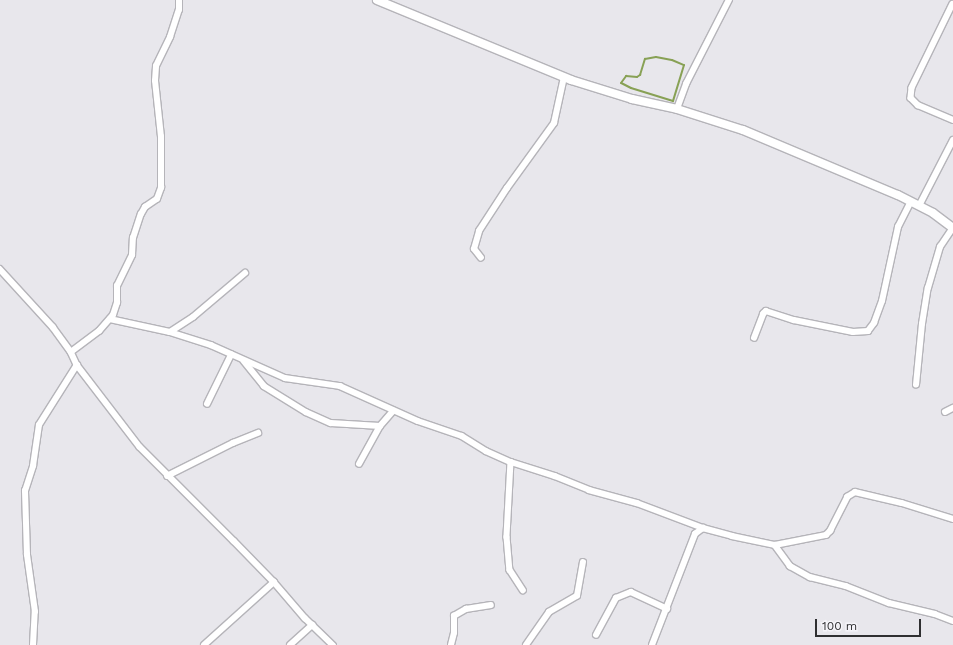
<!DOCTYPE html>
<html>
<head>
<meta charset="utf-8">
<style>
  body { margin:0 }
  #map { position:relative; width:953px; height:645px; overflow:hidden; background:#e8e7ec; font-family:"Work Sans",sans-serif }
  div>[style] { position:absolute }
  .stream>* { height:2px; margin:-1px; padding:0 1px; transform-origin:1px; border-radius:1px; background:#88a155 }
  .roads { filter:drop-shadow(1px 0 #b5b4b9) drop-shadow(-1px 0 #b5b4b9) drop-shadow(0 1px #b5b4b9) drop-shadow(0 -1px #b5b4b9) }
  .street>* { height:5.5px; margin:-2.75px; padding:0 2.75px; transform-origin:2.75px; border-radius:2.75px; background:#fff }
  .secondary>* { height:8px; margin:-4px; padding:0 4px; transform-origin:4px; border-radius:4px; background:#fff }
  span { translate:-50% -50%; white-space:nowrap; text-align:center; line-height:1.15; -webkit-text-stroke:4px #f5f4f9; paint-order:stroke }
  .scale { position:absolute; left:815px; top:619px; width:106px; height:18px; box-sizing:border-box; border:2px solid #2f2f31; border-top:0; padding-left:5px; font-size:12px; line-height:14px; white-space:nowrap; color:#2f2f31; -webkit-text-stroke:3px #f5f4f9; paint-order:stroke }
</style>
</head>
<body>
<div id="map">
  <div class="stream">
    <div style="left:656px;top:57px;width:16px;rotate:11deg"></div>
    <div style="left:672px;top:60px;width:13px;rotate:23deg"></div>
    <div style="left:684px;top:65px;width:38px;rotate:107deg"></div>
    <div style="left:673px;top:101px;width:44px;rotate:-162.8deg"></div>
    <div style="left:631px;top:88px;width:11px;rotate:-153deg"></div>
    <div style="left:621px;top:83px;width:9px;rotate:-54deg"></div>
    <div style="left:626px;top:76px;width:11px;rotate:5deg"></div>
    <div style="left:637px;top:77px;width:4px;rotate:-34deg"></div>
    <div style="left:640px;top:75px;width:17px;rotate:-73deg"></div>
    <div style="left:645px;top:59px;width:11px;rotate:-10deg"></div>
  </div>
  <div class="roads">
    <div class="street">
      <div style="left:953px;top:4px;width:93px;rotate:116deg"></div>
      <div style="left:912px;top:88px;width:10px;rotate:96deg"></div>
      <div style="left:911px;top:98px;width:10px;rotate:45deg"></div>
      <div style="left:918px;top:105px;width:38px;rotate:23deg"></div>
      <div style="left:677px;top:109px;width:27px;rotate:-70deg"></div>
      <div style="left:686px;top:84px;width:94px;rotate:-62.9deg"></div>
      <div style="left:919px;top:206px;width:74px;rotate:-62.7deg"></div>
      <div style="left:481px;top:258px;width:11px;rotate:-128deg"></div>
      <div style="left:474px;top:249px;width:19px;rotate:-74deg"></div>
      <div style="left:479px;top:231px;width:51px;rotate:-56.9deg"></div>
      <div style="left:507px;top:188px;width:80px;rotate:-54.1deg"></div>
      <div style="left:554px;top:123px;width:47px;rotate:-77.7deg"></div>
      <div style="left:0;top:269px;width:79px;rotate:47.6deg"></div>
      <div style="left:53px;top:327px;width:31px;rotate:54deg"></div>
      <div style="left:71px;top:352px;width:14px;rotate:65deg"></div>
      <div style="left:77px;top:365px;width:103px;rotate:52.5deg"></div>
      <div style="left:140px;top:447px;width:133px;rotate:45deg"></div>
      <div style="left:234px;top:541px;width:57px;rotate:45.7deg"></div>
      <div style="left:274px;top:582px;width:48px;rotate:49.3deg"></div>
      <div style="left:305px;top:618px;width:39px;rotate:44deg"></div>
      <div style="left:110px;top:319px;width:61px;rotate:12.2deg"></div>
      <div style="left:170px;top:332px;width:27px;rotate:-33deg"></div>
      <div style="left:193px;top:317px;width:68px;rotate:-40.2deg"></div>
      <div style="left:170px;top:332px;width:43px;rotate:17.6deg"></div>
      <div style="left:211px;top:345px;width:81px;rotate:24deg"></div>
      <div style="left:285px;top:378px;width:56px;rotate:8.3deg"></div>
      <div style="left:340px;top:386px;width:85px;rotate:24.2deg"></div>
      <div style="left:418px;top:421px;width:46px;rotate:18.8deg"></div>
      <div style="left:462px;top:436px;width:28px;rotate:32deg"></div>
      <div style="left:486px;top:451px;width:27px;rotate:24deg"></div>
      <div style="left:511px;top:462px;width:46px;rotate:17.7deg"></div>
      <div style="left:555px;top:476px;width:37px;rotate:22deg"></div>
      <div style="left:589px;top:490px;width:50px;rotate:15.2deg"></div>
      <div style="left:637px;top:503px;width:71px;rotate:20.7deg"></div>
      <div style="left:703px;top:528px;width:30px;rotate:15deg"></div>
      <div style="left:732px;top:536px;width:44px;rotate:11.8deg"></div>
      <div style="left:775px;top:545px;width:52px;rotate:-11.1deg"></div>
      <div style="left:826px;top:535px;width:6px;rotate:-45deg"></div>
      <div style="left:830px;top:531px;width:38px;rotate:-63deg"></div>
      <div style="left:847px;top:497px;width:9px;rotate:-32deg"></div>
      <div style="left:855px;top:492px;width:48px;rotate:13.2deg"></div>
      <div style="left:902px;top:503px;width:53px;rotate:17.4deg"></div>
      <div style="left:754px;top:338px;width:26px;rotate:-69deg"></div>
      <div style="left:763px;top:314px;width:4px;rotate:-45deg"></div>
      <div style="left:766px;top:311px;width:29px;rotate:18deg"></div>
      <div style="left:794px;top:320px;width:60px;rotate:11.5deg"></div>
      <div style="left:853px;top:332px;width:15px;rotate:-4deg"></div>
      <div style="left:868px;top:331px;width:10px;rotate:-53deg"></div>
      <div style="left:874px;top:323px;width:23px;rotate:-70deg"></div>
      <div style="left:882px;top:301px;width:76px;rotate:-77.8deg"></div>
      <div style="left:898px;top:227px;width:28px;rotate:-63deg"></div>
      <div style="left:71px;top:352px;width:35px;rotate:-37deg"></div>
      <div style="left:99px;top:331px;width:21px;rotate:-49deg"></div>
      <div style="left:113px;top:315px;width:13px;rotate:-72deg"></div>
      <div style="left:117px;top:303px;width:17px;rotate:-90deg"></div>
      <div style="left:117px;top:286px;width:34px;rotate:-64deg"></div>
      <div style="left:132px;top:255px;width:17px;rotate:-87deg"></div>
      <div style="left:133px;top:238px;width:25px;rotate:-72deg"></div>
      <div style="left:141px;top:214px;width:8px;rotate:-60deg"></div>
      <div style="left:145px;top:207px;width:14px;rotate:-34deg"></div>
      <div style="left:157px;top:199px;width:12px;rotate:-70deg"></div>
      <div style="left:161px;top:188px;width:51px;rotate:-90deg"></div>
      <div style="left:161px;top:137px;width:56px;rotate:-96.1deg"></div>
      <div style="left:155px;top:81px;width:15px;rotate:-86deg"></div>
      <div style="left:156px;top:66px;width:32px;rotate:-64deg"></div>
      <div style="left:170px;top:37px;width:28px;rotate:-72deg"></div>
      <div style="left:179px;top:10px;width:10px;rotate:-90deg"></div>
      <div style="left:244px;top:361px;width:32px;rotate:51deg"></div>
      <div style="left:264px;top:386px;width:49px;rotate:31.8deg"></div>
      <div style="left:306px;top:412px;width:27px;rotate:24deg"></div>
      <div style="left:331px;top:423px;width:49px;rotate:3.5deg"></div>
      <div style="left:916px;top:385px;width:61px;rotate:-84.4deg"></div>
      <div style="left:922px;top:324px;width:36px;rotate:-81deg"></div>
      <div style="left:928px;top:288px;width:43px;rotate:-73.7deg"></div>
      <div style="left:940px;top:247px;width:23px;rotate:-56deg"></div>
      <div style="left:207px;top:404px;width:55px;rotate:-63.9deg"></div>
      <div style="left:945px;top:412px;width:9px;rotate:-27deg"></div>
      <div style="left:511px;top:462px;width:75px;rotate:93.1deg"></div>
      <div style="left:507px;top:537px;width:33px;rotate:85deg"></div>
      <div style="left:510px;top:570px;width:24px;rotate:57deg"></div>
      <div style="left:359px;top:464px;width:43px;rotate:-61.1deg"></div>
      <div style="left:380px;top:426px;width:20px;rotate:-49deg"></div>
      <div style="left:167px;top:476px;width:74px;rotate:-26.6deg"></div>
      <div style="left:233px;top:443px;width:27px;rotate:-22deg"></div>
      <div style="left:775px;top:545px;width:26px;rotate:54deg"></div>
      <div style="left:790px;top:566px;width:23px;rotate:29deg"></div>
      <div style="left:810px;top:577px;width:37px;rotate:14deg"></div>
      <div style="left:846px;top:586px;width:46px;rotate:21.6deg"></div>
      <div style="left:889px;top:603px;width:47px;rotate:13.4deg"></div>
      <div style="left:935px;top:614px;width:19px;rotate:21deg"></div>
      <div style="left:596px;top:635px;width:42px;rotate:-61.6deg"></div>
      <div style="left:616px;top:598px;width:16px;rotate:-22deg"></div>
      <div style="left:631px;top:592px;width:40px;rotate:25deg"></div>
      <div style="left:33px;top:645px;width:33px;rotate:-87deg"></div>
      <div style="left:35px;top:612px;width:58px;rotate:-98deg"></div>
      <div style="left:27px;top:555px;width:64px;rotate:-91.8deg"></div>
      <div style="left:25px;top:491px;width:26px;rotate:-72deg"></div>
      <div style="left:33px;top:466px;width:41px;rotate:-81.7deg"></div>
      <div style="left:39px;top:425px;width:71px;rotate:-57.7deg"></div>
      <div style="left:204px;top:645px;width:94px;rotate:-42deg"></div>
      <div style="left:290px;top:645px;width:30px;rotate:-42deg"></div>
      <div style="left:451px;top:645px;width:12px;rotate:-76deg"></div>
      <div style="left:454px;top:633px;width:17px;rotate:-90deg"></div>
      <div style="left:454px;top:616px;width:14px;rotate:-30deg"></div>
      <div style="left:466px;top:609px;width:25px;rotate:-9deg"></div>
      <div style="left:526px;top:645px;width:40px;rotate:-55.1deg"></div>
      <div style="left:549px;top:612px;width:32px;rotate:-30deg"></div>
      <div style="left:577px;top:596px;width:34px;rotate:-80deg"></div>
      <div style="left:652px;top:645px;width:119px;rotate:-68.8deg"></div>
      <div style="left:695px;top:534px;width:10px;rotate:-37deg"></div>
    </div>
    <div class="secondary">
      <div style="left:377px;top:0;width:210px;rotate:22.4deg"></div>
      <div style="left:571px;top:80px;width:64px;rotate:17.3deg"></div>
      <div style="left:632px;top:99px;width:46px;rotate:12.5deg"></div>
      <div style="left:677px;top:109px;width:69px;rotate:17.7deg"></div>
      <div style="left:743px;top:130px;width:168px;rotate:22.8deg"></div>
      <div style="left:898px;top:195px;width:39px;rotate:27deg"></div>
      <div style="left:933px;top:213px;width:25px;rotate:37deg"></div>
    </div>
  </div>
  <div class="scale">100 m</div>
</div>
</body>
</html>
